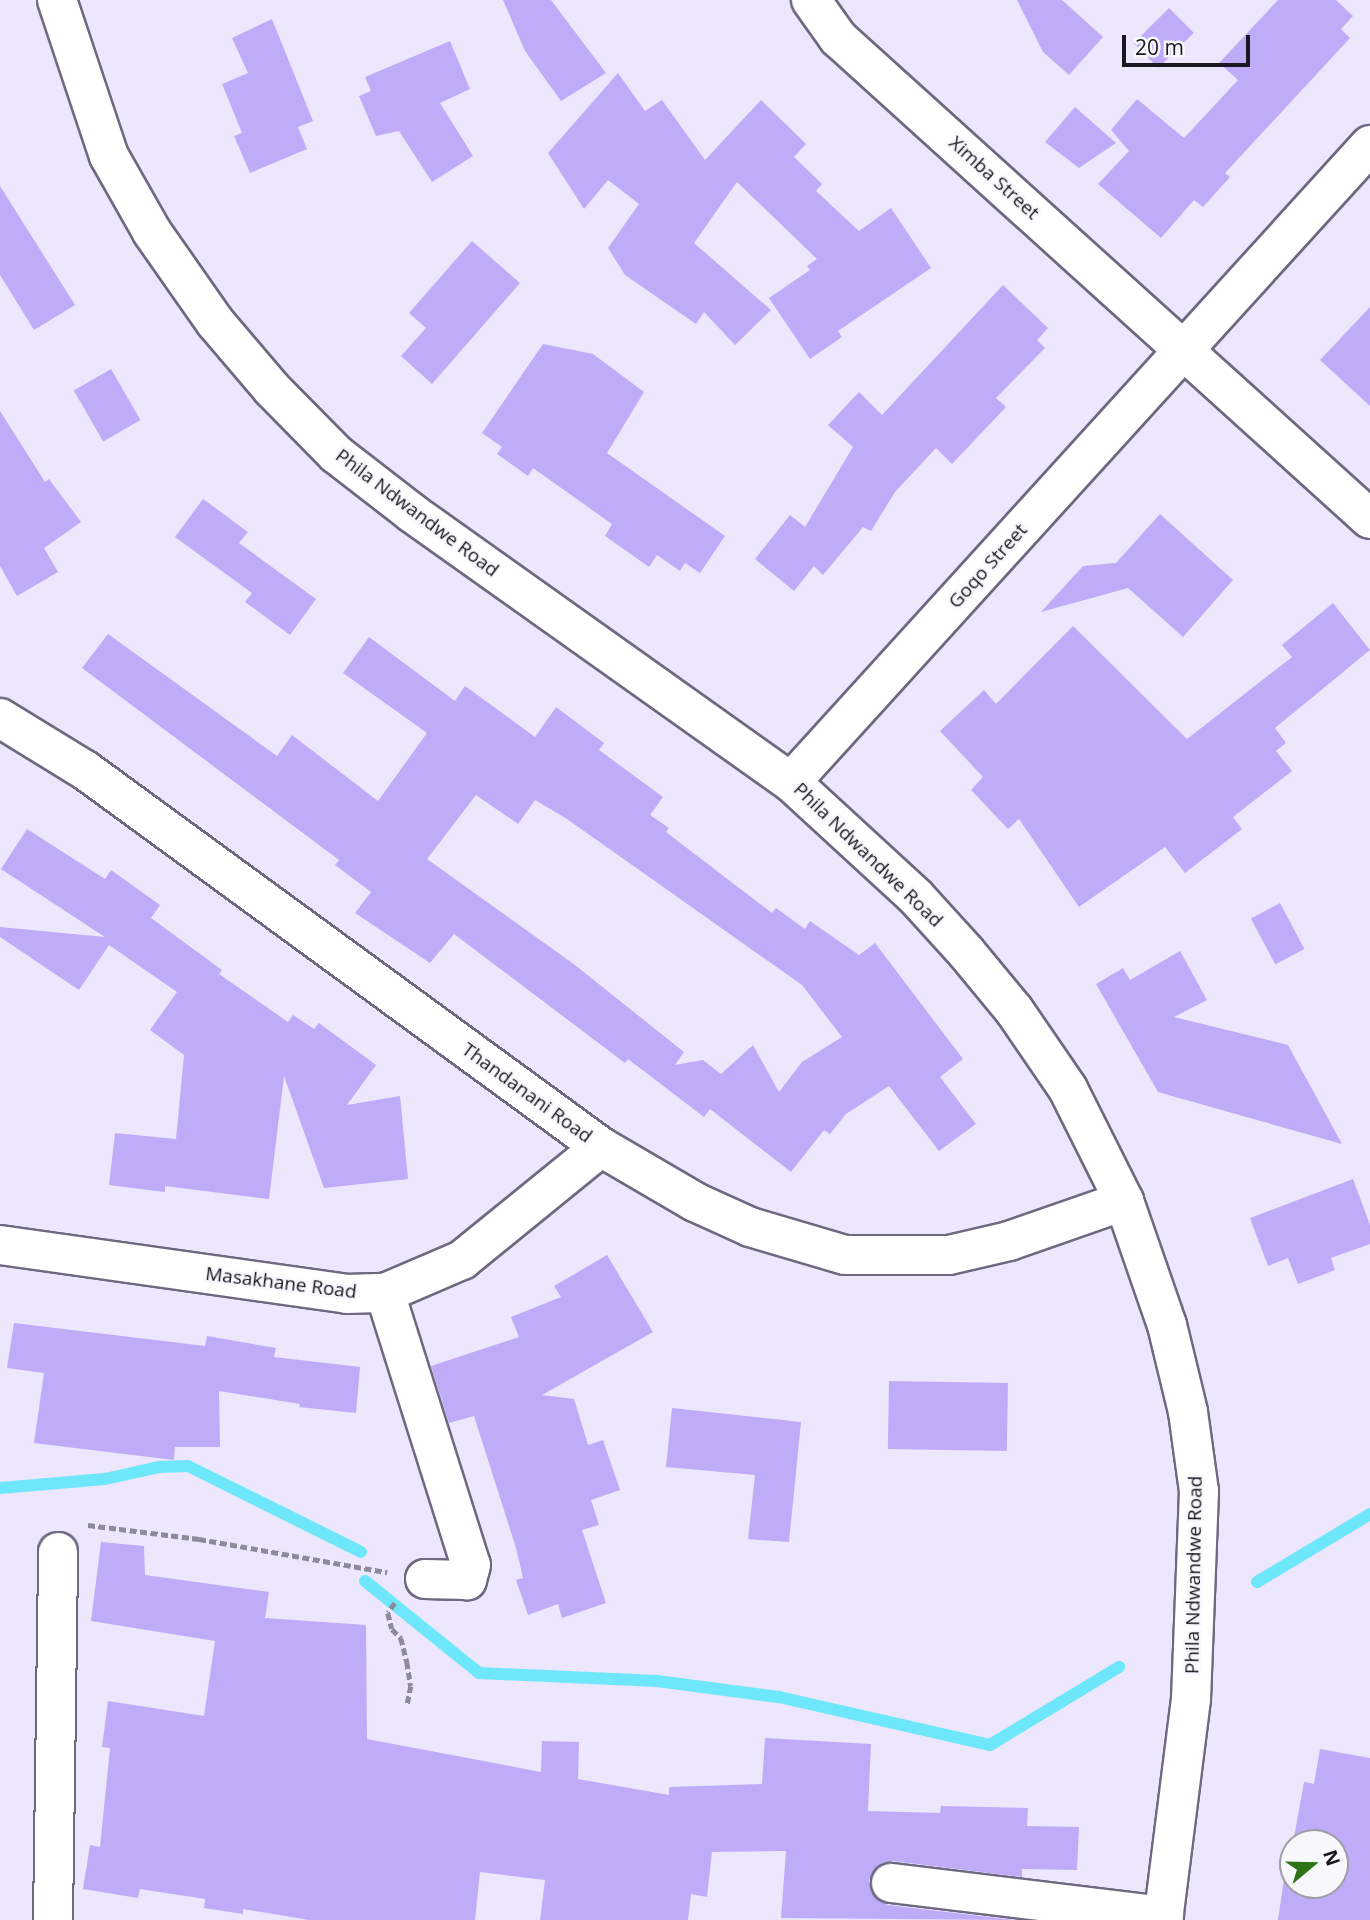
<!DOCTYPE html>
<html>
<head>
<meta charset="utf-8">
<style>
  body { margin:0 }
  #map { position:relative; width:1370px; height:1920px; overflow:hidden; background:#ece7fd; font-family:"Open Sans",sans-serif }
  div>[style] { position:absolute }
  .stream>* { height:12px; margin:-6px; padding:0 6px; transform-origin:6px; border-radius:6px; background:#6fe7fa }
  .building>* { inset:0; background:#c0abf9; transform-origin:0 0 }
  .path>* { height:4.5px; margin-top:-2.25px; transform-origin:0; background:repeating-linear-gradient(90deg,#8d8a9a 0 7px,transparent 0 10.5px) }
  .roads { filter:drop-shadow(2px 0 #6e6980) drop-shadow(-2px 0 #6e6980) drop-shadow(0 2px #6e6980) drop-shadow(0 -2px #6e6980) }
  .minor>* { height:38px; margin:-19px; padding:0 19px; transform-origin:19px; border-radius:19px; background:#fff }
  span { translate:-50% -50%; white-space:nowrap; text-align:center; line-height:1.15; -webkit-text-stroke:5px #f8f7fc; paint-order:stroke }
  .street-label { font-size:19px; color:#191720 }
  .north { position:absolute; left:1279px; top:1829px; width:70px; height:70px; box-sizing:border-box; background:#f8f7fc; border:2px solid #9f9da4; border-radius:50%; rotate:71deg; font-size:19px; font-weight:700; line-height:28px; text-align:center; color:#191720 }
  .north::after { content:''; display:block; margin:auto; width:24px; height:32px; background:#2b7314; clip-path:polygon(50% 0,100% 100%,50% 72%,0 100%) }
  .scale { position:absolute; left:1122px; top:35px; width:128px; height:32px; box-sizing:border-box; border:4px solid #191720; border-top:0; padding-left:9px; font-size:21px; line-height:24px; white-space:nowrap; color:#191720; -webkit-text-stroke:5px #f8f7fc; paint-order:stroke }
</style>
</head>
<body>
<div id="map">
  <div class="stream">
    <div style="left:0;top:1488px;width:105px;rotate:-4.9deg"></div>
    <div style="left:105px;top:1479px;width:55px;rotate:-12.5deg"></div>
    <div style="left:159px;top:1467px;width:29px;rotate:-2deg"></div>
    <div style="left:188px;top:1466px;width:193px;rotate:26.4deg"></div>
    <div style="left:365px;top:1581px;width:146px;rotate:38.9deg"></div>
    <div style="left:479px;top:1673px;width:178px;rotate:2.6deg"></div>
    <div style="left:657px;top:1681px;width:123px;rotate:7.5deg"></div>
    <div style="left:779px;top:1697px;width:216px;rotate:12.8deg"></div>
    <div style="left:990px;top:1745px;width:151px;rotate:-31.2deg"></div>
    <div style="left:1257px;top:1582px;width:132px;rotate:-31deg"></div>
  </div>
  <div class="building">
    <div style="clip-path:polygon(503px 0,551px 0,606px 73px,561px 101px,525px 51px)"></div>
    <div style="clip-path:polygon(1017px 0,1062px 0,1103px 37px,1069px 75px,1043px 52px)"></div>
    <div style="clip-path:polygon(1278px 0,1336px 0,1353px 16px,1341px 29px,1350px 38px,1225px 173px,1230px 177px,1203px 207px,1194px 200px,1161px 238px,1098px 184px,1129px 151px,1111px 130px,1137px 99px,1184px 138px,1238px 80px,1219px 63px)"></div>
    <div style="left:1169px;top:8px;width:35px;height:50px;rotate:45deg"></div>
    <div style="clip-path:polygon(272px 19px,313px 121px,298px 127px,307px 149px,250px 173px,234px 136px,242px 133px,222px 84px,248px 73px,232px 38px)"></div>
    <div style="clip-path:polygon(450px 41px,470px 89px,440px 103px,473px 156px,432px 182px,399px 131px,376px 136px,359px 96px,371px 91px,365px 77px)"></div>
    <div style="clip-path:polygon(618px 73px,645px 111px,662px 100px,705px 160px,761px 100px,806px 144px,794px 157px,822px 184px,816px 191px,859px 231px,891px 208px,931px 268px,838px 331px,842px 337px,810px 359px,769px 298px,810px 270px,807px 266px,817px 259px,737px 182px,694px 243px,771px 310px,735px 345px,704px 312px,696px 324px,625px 275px,608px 248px,639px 204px,608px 180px,584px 209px,548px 153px)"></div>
    <div style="clip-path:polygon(1075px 107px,1116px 143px,1079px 168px,1045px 142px)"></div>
    <div style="clip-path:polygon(0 186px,75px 305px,34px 330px,0 275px)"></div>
    <div style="clip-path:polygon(472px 241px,520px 283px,432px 384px,401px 356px,426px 328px,409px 313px)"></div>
    <div style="clip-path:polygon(1003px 285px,1048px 328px,1037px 340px,1045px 348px,996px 398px,1006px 407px,952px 464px,936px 448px,895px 492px,871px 531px,863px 527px,823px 575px,814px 566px,794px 591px,755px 559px,790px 515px,805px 527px,853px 447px,828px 425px,859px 392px,882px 415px)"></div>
    <div style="clip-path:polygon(1370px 307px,1370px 406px,1320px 360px)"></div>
    <div style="clip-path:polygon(543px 344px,593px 354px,644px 392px,607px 453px,725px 536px,700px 573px,685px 563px,680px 571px,657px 555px,649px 567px,605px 536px,612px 524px,533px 468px,528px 476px,497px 454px,502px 447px,482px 433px)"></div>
    <div style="left:111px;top:369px;width:59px;height:43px;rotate:60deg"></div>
    <div style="clip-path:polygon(0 411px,45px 482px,49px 479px,81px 522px,44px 548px,58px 572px,17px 596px,0 566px)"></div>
    <div style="clip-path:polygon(203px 499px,248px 532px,239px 543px,316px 599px,290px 635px,245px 602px,252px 593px,175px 537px)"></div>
    <div style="clip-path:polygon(1160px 514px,1233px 580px,1183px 637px,1128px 588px,1041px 612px,1083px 566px,1116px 563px)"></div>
    <div style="clip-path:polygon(1333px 603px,1370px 650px,1275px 728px,1286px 743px,1276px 751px,1292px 771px,1233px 817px,1242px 829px,1185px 873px,1165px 847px,1079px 907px,1019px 819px,1008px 829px,971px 790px,983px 777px,940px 731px,984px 690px,996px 704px,1073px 626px,1187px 739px,1292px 657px,1282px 645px)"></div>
    <div style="clip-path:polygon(evenodd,108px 634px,277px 756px,292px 735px,378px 801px,427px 733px,343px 673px,369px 637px,455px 701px,465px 686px,535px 737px,556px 707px,604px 743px,599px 750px,663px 797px,650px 815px,669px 828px,666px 832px,772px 913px,776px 908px,805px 929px,810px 921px,859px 955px,875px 943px,963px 1059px,940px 1077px,976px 1124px,939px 1151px,889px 1086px,846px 1114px,830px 1134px,824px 1130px,791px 1172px,710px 1109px,704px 1117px,628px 1059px,625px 1063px,454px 934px,430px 963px,355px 913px,371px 892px,335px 865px,339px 860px,82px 668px,108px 634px,476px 795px,518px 824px,535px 800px,567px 819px,802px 985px,842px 1037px,802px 1062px,779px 1092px,753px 1045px,721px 1074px,703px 1060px,675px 1065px,684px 1052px,575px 965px,427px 859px,476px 795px)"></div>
    <div style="clip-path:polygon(27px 829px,105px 879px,111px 870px,160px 905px,151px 918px,222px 970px,219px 974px,288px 1022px,293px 1015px,314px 1029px,319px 1023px,376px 1065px,347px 1105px,400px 1096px,408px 1179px,324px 1188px,284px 1076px,269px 1199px,165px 1186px,165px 1192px,109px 1185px,115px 1133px,176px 1139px,184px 1055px,150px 1030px,177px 992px,109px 945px,79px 990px,0 937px,0 927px,105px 937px,1px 869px)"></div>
    <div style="left:1280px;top:903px;width:52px;height:33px;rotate:62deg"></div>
    <div style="clip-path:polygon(1180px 951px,1207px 1000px,1174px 1017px,1288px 1045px,1342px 1144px,1158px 1092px,1096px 984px,1123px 968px,1130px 980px)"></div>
    <div style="clip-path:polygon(1353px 1179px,1370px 1225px,1370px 1244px,1331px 1258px,1335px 1270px,1298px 1284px,1288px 1258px,1268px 1266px,1250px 1218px)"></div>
    <div style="clip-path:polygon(607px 1255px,653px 1332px,542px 1395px,574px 1399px,588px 1445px,603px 1440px,620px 1490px,591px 1500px,599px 1525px,582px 1530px,606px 1603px,562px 1618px,558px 1604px,528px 1615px,516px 1580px,523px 1578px,516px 1548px,474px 1416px,449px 1423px,431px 1366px,519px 1337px,511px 1317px,561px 1297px,554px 1286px)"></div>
    <div style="clip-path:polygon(14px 1323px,205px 1346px,207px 1336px,276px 1348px,274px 1357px,360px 1367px,356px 1413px,299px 1407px,300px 1404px,219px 1391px,220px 1447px,175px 1447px,174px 1460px,34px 1443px,44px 1373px,7px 1368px)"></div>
    <div style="left:889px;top:1381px;width:119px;height:68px;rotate:1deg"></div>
    <div style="clip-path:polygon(672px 1408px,801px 1422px,789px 1542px,748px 1539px,755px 1475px,666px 1467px)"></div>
    <div style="clip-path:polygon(101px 1542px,144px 1546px,145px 1575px,269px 1592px,265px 1618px,366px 1625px,367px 1739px,541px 1772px,542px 1741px,579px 1742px,578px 1779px,669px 1795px,669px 1787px,762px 1784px,765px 1738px,871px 1744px,868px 1811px,940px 1813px,941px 1806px,1028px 1808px,1027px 1826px,1079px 1827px,1077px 1870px,1022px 1869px,1022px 1877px,893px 1861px,882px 1863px,869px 1880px,871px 1892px,888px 1905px,1015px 1920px,781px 1918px,786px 1851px,712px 1852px,707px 1897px,691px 1894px,688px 1920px,540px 1920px,545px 1880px,480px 1872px,475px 1920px,309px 1920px,243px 1909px,243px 1914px,204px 1908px,205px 1899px,140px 1889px,138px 1898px,83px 1889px,90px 1845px,100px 1847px,110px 1748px,102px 1747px,108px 1701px,204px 1716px,215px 1641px,91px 1621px)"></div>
    <div style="clip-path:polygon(1320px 1749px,1370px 1758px,1370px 1920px,1278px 1920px,1287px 1858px,1290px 1859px,1293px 1844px,1293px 1885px,1335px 1885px,1335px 1843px,1293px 1843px,1304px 1782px,1314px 1784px)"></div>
  </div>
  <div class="path">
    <div style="left:88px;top:1525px;width:112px;rotate:7.2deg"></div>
    <div style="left:199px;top:1539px;width:191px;rotate:10deg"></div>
    <div style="left:395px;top:1603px;width:12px;rotate:125deg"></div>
    <div style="left:388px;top:1613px;width:16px;rotate:76deg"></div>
    <div style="left:392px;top:1629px;width:13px;rotate:45deg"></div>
    <div style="left:401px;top:1638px;width:25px;rotate:76deg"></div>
    <div style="left:407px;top:1662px;width:24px;rotate:81deg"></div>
    <div style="left:411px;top:1686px;width:21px;rotate:101deg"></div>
  </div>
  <div class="roads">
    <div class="minor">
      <div style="left:57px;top:0;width:164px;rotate:71.6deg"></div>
      <div style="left:109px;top:156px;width:87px;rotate:60.5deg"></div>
      <div style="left:152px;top:232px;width:110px;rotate:55deg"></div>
      <div style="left:215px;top:322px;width:88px;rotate:49.6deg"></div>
      <div style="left:272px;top:389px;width:91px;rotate:45.4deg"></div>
      <div style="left:336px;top:454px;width:96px;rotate:37.8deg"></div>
      <div style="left:412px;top:513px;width:465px;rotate:35.4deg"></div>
      <div style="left:791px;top:782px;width:170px;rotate:42.6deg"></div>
      <div style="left:916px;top:897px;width:74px;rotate:47.7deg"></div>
      <div style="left:966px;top:952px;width:75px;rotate:50.4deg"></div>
      <div style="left:1014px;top:1010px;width:96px;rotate:55.6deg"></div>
      <div style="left:1068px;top:1089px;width:125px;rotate:63.4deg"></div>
      <div style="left:1124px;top:1201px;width:131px;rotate:70.9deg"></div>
      <div style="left:1167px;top:1325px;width:89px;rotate:76.4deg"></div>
      <div style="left:1188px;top:1412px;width:80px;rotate:82.1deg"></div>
      <div style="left:1199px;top:1491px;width:208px;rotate:92.2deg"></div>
      <div style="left:1191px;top:1699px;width:223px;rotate:97.2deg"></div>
      <div style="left:811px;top:0;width:47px;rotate:54.6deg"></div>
      <div style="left:838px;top:38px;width:717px;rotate:42.12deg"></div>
      <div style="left:0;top:718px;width:100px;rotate:31.5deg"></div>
      <div style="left:85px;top:770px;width:639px;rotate:36.15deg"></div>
      <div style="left:601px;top:1147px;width:109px;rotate:30.3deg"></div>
      <div style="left:695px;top:1202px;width:60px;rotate:24.4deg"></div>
      <div style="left:750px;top:1227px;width:99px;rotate:16.4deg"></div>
      <div style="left:845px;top:1255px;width:104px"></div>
      <div style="left:949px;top:1255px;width:62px;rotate:-13.1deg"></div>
      <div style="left:1009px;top:1241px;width:122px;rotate:-19.2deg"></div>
      <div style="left:791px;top:782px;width:861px;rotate:-47.73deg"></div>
      <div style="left:0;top:1245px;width:350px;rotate:8deg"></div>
      <div style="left:347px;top:1294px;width:38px;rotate:-2deg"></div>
      <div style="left:385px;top:1293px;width:84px;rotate:-23.2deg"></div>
      <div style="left:462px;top:1260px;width:179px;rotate:-39.1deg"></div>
      <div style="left:385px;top:1293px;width:285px;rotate:72.5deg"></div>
      <div style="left:471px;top:1565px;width:16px;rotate:105deg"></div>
      <div style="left:467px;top:1580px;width:42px;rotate:-178.6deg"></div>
      <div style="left:891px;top:1883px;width:275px;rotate:6.9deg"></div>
      <div style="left:53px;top:1920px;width:368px;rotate:-89.2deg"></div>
    </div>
  </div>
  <div class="street-label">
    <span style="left:994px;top:178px;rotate:42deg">Ximba Street</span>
    <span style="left:417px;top:513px;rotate:37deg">Phila Ndwandwe Road</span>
    <span style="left:988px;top:566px;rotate:-48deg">Goqo Street</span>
    <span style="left:868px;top:855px;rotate:44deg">Phila Ndwandwe Road</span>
    <span style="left:527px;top:1093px;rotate:36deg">Thandanani Road</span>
    <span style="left:281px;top:1283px;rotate:7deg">Masakhane Road</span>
    <span style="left:1194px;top:1575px;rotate:-89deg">Phila Ndwandwe Road</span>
  </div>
  <div class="north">N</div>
  <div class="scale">20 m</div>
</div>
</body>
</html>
